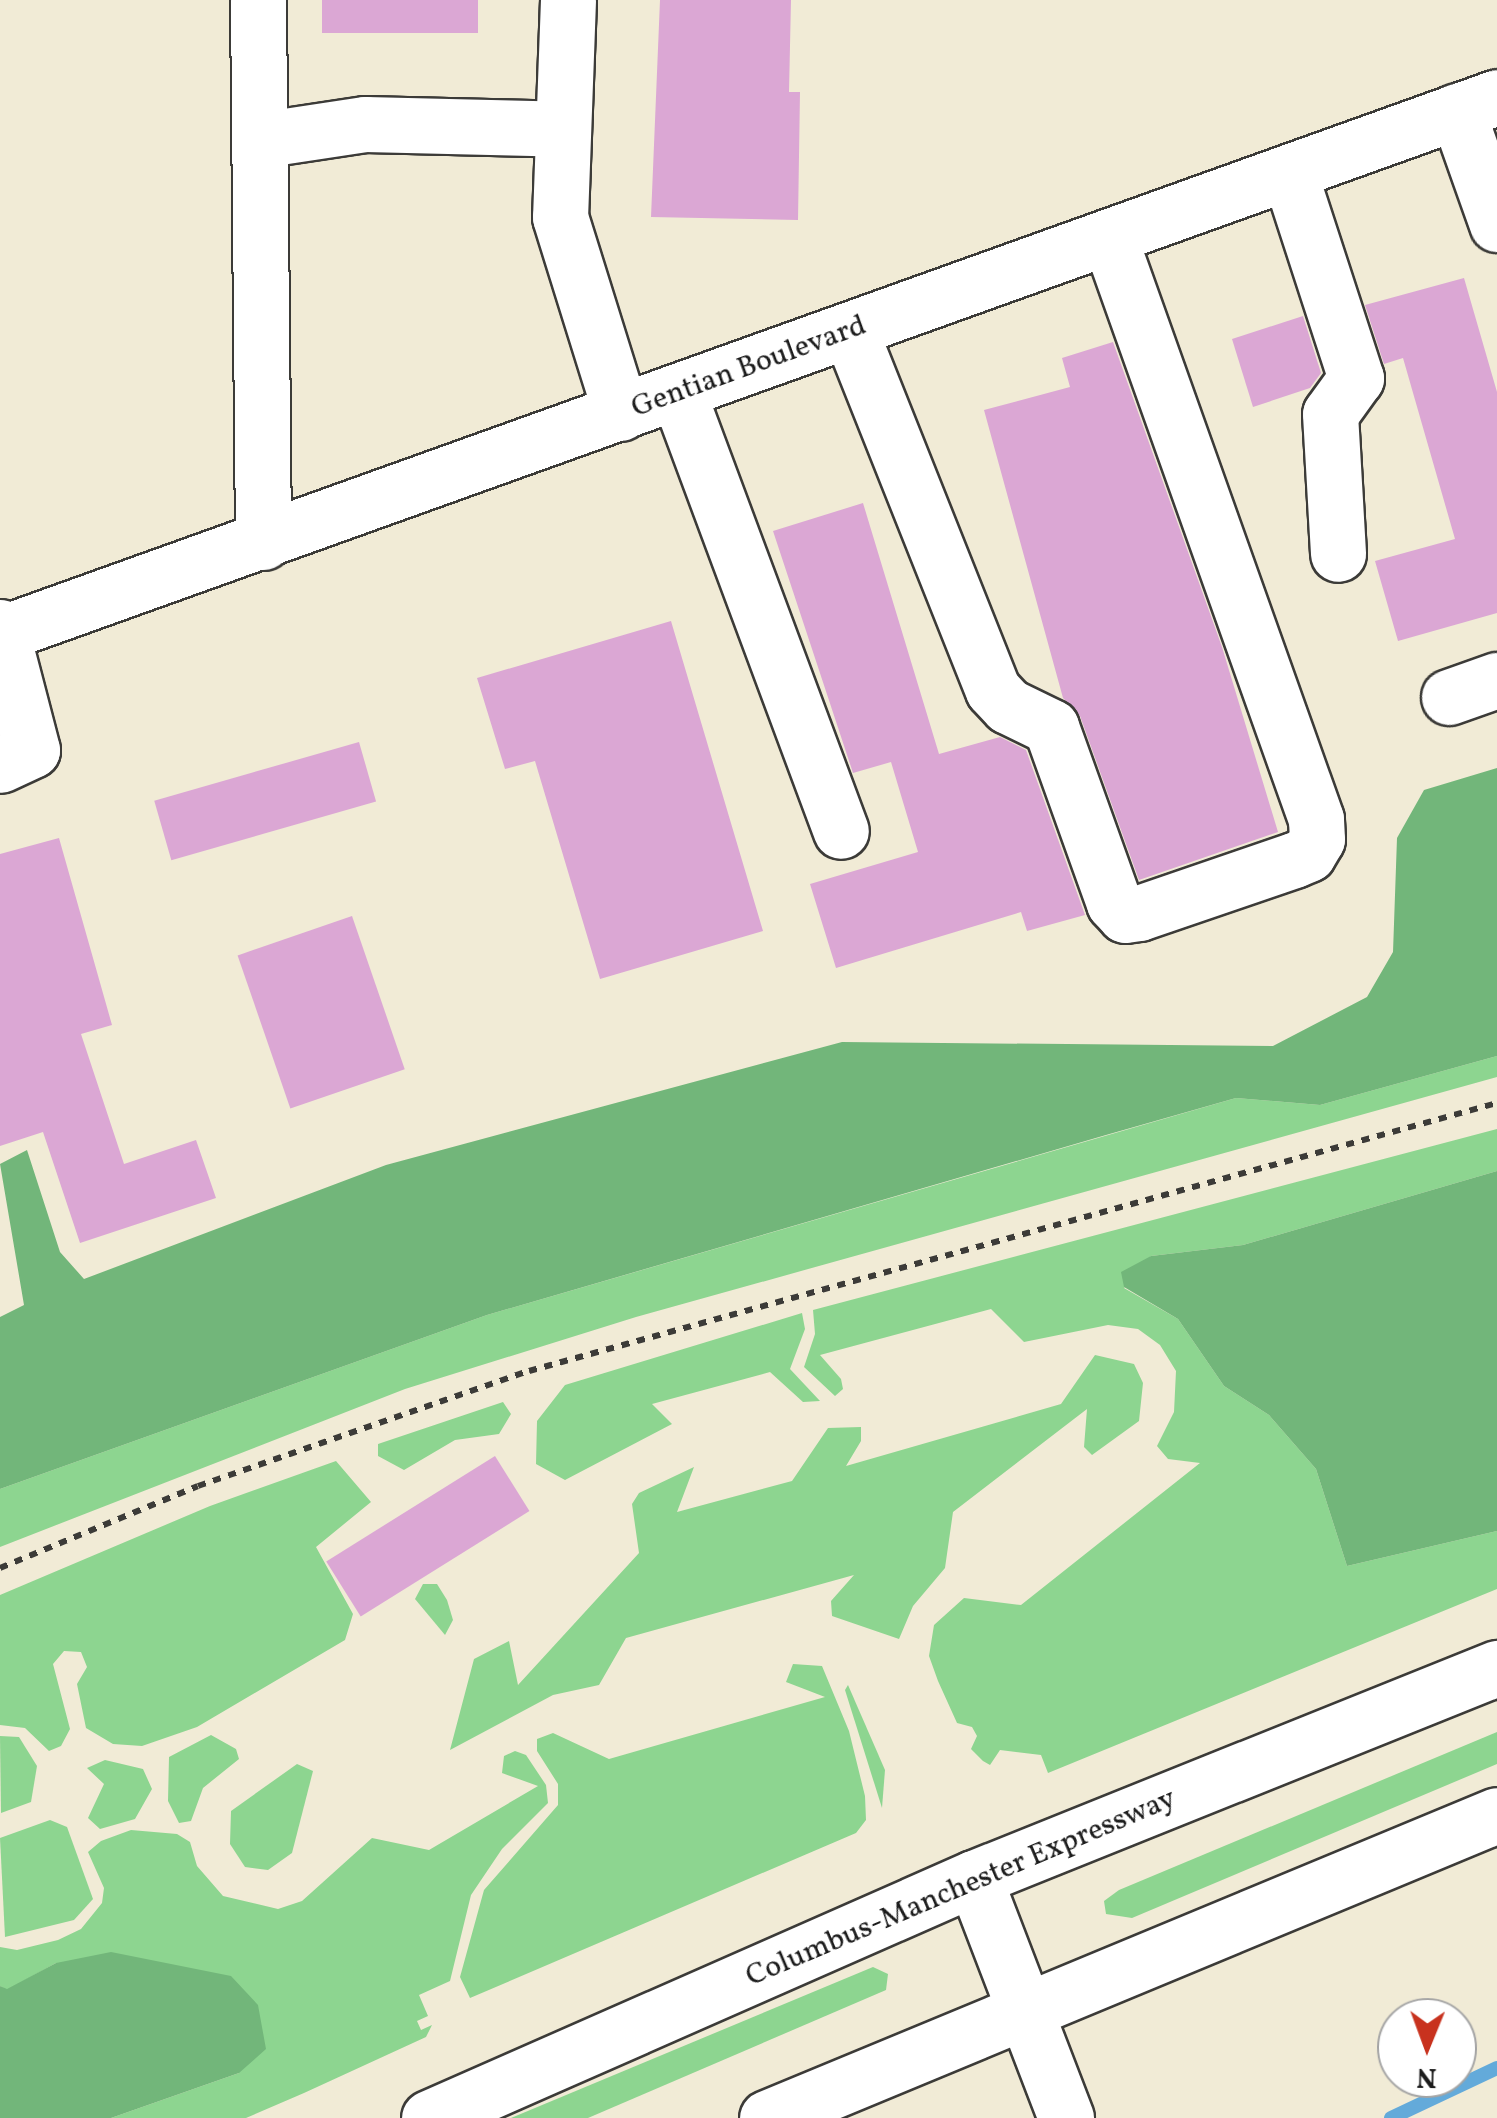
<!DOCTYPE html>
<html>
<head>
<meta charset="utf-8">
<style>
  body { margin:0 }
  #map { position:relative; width:1497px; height:2118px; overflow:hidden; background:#f1ebd6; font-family:Vollkorn,serif }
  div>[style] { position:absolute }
  .green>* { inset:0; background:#8dd590 }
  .forest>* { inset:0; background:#72b67a }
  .stream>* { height:14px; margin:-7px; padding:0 7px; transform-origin:7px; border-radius:7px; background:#63aada }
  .building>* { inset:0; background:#dba7d4; transform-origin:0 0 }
  .path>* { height:6px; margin-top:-3px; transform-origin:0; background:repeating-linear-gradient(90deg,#3c3b38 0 8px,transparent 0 16px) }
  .roads { filter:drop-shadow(2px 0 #3c3b38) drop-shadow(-2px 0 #3c3b38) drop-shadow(0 2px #3c3b38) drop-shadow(0 -2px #3c3b38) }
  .minor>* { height:55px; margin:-27.5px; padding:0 27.5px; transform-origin:27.5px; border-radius:27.5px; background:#fff }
  .major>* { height:55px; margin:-27.5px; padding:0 27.5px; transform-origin:27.5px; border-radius:27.5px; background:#fff }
  .highway>* { height:55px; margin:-27.5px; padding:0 27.5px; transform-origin:27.5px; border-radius:27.5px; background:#fff }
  span { translate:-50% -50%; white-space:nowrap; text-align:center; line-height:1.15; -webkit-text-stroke:10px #fff; paint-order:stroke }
  .street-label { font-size:30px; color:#1c1c1c }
  .north { position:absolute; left:1377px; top:1998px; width:100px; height:100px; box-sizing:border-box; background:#fff; border:2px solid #a4a4a4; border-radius:50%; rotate:181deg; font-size:28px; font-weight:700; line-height:40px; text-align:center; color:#1c1c1c }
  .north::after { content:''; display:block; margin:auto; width:35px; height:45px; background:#c8321e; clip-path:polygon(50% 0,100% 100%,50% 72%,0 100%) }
</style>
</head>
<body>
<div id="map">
  <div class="green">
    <div style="clip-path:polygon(1497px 1056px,1497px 1077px,636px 1317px,405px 1389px,0 1547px,0 1489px,487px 1315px,1236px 1098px,1320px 1105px)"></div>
    <div style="clip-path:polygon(1497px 1129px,1497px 1171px,1243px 1245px,1151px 1256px,1124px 1288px,1178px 1319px,1224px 1386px,1269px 1415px,1316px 1469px,1347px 1566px,1497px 1531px,1497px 1589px,1048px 1773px,1041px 1755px,1000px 1750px,990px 1765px,983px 1761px,971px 1749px,977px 1736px,972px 1727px,957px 1723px,938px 1681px,929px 1656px,934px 1625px,964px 1598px,1021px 1605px,1200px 1463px,1168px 1459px,1157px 1446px,1174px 1412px,1176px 1371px,1160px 1345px,1138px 1329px,1108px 1325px,1024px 1342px,991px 1309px,820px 1355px,841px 1379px,843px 1389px,835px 1396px,804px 1367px,815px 1334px,813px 1310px)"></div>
    <div style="clip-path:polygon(802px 1313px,805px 1329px,790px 1369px,820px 1401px,803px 1402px,770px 1372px,652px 1404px,672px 1424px,565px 1480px,536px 1464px,537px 1421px,565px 1385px)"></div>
    <div style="clip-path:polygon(1095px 1355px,1134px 1364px,1143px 1383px,1139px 1421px,1092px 1455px,1084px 1447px,1087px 1409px,953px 1512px,945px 1568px,913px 1606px,899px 1639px,832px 1616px,831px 1601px,854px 1575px,626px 1638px,599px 1685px,553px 1695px,450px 1750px,474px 1659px,509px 1641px,518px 1685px,639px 1553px,632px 1504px,639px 1493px,694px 1467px,677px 1512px,792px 1481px,828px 1428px,861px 1427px,861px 1441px,846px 1466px,1061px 1404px)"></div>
    <div style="clip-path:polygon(503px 1402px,511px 1414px,499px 1434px,455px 1440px,404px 1470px,378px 1456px,378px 1444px)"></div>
    <div style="clip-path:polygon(336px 1461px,371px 1502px,316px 1547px,353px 1614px,345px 1640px,197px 1727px,142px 1746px,113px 1744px,86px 1728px,77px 1684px,87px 1667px,81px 1652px,64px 1651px,53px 1664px,70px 1729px,61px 1746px,49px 1751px,25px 1728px,0 1725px,0 1595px,210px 1506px)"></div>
    <div style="clip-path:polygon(423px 1584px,437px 1584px,447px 1600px,453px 1620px,445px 1635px,415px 1599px)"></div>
    <div style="clip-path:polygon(793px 1664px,822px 1666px,849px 1731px,865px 1796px,866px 1820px,856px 1833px,470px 1998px,460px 1977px,484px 1890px,558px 1805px,558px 1784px,537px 1751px,537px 1739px,553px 1733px,609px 1759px,825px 1697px,786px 1682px)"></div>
    <div style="clip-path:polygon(848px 1685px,885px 1770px,882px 1808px,845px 1690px)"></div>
    <div style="clip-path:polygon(1497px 1732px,1497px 1764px,1132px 1918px,1106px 1914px,1104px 1901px,1119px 1890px)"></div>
    <div style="clip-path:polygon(211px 1735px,236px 1749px,239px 1759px,203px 1788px,191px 1821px,179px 1823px,168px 1801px,169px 1757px)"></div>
    <div style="clip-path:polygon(0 1736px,19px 1737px,37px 1766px,31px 1802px,1px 1813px)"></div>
    <div style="clip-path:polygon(515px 1751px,526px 1755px,546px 1785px,548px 1803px,502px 1849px,471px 1895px,450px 1981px,419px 1995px,428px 2016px,417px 2021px,421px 2030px,432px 2025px,426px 2037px,304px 2093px,246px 2118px,111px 2118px,239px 2073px,56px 1963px,7px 1990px,0 1986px,0 1947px,17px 1950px,58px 1940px,81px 1929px,102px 1903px,104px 1888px,88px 1852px,101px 1841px,131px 1830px,177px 1834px,190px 1842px,197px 1866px,223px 1896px,278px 1909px,302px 1901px,372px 1838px,429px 1850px,538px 1786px,502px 1773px,504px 1756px)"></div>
    <div style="clip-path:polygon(105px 1760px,143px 1769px,152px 1789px,135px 1819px,100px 1829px,88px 1818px,104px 1784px,87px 1768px)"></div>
    <div style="clip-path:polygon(297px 1764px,313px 1771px,292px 1853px,268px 1870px,245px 1867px,230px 1844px,231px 1811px)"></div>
    <div style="clip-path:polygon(50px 1820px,67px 1827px,93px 1899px,74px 1920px,5px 1937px,0 1838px)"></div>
    <div style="clip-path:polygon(873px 1967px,888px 1974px,886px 1990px,588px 2118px,511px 2118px)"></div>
  </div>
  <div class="forest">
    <div style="clip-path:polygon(1497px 768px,1497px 1056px,1320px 1105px,1236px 1098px,1106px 1135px,487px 1315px,0 1489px,0 1317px,24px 1305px,0 1164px,27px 1150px,60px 1252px,84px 1279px,386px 1165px,842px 1042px,1273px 1046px,1367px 997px,1393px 952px,1397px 838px,1424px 790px)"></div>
    <div style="clip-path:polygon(1497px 1171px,1497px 1531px,1347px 1566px,1316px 1469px,1269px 1415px,1224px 1386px,1178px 1319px,1124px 1287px,1121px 1272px,1151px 1256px,1243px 1245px)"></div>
    <div style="clip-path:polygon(111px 1952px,231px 1976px,258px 2005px,266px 2049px,239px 2073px,111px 2118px,0 2118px,0 1986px,7px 1989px,56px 1963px)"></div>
  </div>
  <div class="stream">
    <div style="left:1391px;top:2118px;width:117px;rotate:-25.3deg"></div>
  </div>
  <div class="building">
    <div style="left:322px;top:0;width:156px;height:33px"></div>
    <div style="clip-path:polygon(660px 0,791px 0,789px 92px,800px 92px,798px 220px,651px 217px)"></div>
    <div style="clip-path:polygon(1464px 278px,1497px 392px,1497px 613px,1398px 641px,1375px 561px,1455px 539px,1403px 358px,1384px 364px,1365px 305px)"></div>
    <div style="clip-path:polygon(1303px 316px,1321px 373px,1310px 388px,1253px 407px,1232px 339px)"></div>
    <div style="clip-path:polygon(1113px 342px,1222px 647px,1278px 832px,1139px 880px,1080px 716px,1063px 698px,984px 410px,1070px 387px,1062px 358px)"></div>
    <div style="clip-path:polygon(863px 503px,939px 754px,1000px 737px,1026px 750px,1085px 915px,1027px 931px,1021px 912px,836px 968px,810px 884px,918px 852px,891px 762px,853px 773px,773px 531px)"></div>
    <div style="clip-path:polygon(671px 621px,763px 931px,600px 979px,535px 761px,505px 769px,477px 678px)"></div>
    <div style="left:359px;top:742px;width:62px;height:213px;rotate:74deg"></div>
    <div style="clip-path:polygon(59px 838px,112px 1025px,81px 1034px,124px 1164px,196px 1140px,216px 1198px,80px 1243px,43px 1132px,0 1146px,0 854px)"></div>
    <div style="left:352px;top:916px;width:162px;height:121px;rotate:71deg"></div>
    <div style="left:495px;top:1456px;width:65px;height:199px;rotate:58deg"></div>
  </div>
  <div class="path">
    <div style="left:0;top:1568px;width:214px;rotate:-22.5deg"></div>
    <div style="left:198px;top:1486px;width:350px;rotate:-19.2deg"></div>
    <div style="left:529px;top:1371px;width:1004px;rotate:-15.48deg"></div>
  </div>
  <div class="roads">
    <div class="minor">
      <div style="left:258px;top:0;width:542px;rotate:89.47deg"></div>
      <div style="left:568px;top:0;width:217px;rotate:92.1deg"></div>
      <div style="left:560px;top:217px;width:205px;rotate:72.7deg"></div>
      <div style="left:1457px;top:111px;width:120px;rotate:70.5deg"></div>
      <div style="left:259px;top:140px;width:107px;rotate:-8.6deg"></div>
      <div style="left:365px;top:124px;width:198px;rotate:1.4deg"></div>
      <div style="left:1289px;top:172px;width:217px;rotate:72deg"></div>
      <div style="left:1356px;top:378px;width:44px;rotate:125.8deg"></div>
      <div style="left:1330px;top:414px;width:140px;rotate:86.7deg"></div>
      <div style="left:850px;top:331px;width:386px;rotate:68.3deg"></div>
      <div style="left:993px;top:690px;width:22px;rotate:47deg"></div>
      <div style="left:1008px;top:706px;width:48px;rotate:26deg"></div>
      <div style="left:1051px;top:727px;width:187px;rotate:70.3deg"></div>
      <div style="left:1114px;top:903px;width:16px;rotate:47deg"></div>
      <div style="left:1125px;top:915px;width:14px;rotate:-8deg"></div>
      <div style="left:1139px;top:913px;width:164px;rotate:-18.9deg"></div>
      <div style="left:1294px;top:860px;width:15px;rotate:-23deg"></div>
      <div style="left:1308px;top:854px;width:17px;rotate:-59deg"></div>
      <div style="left:1317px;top:839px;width:20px;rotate:-93deg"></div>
      <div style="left:1316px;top:819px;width:618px;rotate:-109.58deg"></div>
      <div style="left:678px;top:393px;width:467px;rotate:69.6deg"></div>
      <div style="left:0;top:627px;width:127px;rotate:75.4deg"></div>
      <div style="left:32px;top:750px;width:35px;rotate:155deg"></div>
      <div style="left:1449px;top:697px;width:51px;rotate:-19.5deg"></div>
      <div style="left:974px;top:1878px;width:257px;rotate:69deg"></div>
    </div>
    <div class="major">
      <div style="left:0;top:634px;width:1590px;rotate:-19.73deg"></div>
    </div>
    <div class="highway">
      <div style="left:429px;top:2118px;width:596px;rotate:-23.77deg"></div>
      <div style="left:974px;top:1878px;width:564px;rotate:-21.88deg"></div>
      <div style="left:767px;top:2118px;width:790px;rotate:-22.54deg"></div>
    </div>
  </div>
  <div class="street-label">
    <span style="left:749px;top:367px;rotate:-20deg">Gentian Boulevard</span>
    <span style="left:961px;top:1888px;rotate:-23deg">Columbus-Manchester Expressway</span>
  </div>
  <div class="north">N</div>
</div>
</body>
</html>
